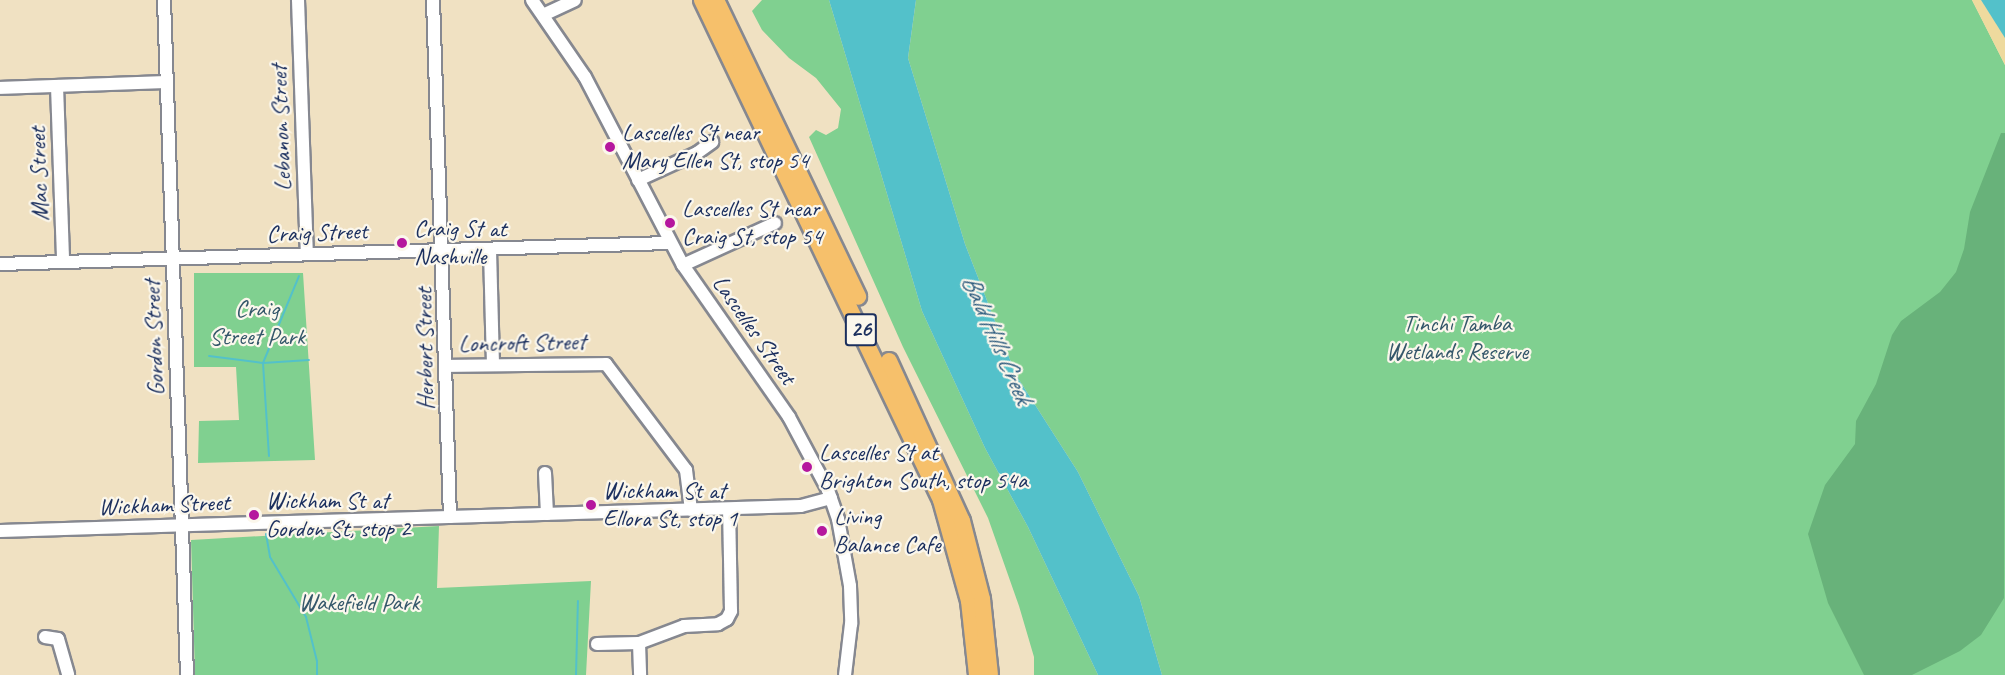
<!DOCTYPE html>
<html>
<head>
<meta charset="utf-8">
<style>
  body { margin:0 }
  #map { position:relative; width:2005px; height:675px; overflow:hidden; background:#f0e1c2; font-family:Caveat,sans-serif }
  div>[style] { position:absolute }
  .green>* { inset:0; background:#80d090 }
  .forest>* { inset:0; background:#68b27a }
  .sand>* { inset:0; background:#eeda9e }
  .water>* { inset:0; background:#53c1ca }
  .stream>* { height:2px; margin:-1px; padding:0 1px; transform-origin:1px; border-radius:1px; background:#53c1ca }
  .roads { filter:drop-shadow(2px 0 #868890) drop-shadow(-2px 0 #868890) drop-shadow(0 2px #868890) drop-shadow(0 -2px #868890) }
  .minor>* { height:12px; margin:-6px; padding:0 6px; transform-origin:6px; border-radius:6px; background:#fff }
  .highway>* { height:16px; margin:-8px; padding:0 8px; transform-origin:8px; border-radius:8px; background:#f6c06b }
  .dots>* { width:16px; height:16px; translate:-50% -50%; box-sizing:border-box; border:3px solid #fbf7ec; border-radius:50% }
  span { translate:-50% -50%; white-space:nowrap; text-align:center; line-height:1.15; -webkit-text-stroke:4.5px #fbf7ec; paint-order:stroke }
  .shield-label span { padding:2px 4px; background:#fbf7ec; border:2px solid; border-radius:4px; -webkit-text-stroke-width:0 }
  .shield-label { font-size:22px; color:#1b2f5e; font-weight:700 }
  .street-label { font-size:24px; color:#1b2f5e }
  .poi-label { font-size:24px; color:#1b2f5e }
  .left { translate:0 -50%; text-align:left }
  .park-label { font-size:24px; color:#34576a }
  .water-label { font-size:26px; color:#2c5b7e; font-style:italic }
</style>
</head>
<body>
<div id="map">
  <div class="green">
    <div style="clip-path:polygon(762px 0,829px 0,922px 311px,985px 448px,1028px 527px,1098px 675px,1034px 675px,1034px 657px,1019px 606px,988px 518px,903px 347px,809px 137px,816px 130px,826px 135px,838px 128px,841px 109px,816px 78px,789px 58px,762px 30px,752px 11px)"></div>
    <div style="clip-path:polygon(916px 0,1972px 0,2005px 65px,2005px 675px,1162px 675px,1139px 596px,1078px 472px,1016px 375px,965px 244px,908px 58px)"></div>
    <div style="clip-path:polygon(194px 273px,303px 273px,315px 460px,198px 463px,199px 421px,239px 420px,236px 367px,194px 367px)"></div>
    <div style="clip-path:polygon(439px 526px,437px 588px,591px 581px,586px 675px,195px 675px,191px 540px)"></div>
  </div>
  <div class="forest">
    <div style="clip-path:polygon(2001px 133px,2005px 133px,2004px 598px,1981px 635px,1960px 651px,1912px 675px,1864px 675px,1828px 603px,1808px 534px,1825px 485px,1855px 444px,1856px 421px,1876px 384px,1892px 335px,1901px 321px,1940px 292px,1956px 272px,1964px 249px,1970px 212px)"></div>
  </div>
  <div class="sand">
    <div style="clip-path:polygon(1972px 0,1981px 0,2005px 37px,2005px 65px)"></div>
  </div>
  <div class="water">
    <div style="clip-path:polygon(829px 0,916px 0,908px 58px,965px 244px,1016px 375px,1078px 472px,1139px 596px,1162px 675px,1098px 675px,1028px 527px,985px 448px,922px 311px)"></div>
    <div style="clip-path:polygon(1981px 0,2005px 0,2005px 38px)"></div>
  </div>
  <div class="stream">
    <div style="left:209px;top:356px;width:54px;rotate:7.4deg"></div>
    <div style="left:263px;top:363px;width:46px;rotate:-3.7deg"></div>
    <div style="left:269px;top:456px;width:93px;rotate:-93.7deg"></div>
    <div style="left:263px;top:363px;width:94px;rotate:-67.5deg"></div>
    <div style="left:266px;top:534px;width:23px;rotate:80deg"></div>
    <div style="left:270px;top:557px;width:70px;rotate:59deg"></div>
    <div style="left:306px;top:617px;width:45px;rotate:76deg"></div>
    <div style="left:317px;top:661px;width:14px;rotate:90deg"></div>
    <div style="left:576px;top:675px;width:74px;rotate:-88.5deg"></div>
  </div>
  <div class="roads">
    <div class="minor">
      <div style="left:164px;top:0;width:675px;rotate:88.05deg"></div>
      <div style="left:298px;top:0;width:254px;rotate:88deg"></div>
      <div style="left:433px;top:0;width:517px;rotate:88.12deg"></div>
      <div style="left:532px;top:0;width:93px;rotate:55.5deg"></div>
      <div style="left:585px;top:77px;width:212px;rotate:62.5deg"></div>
      <div style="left:683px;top:265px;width:185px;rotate:55.1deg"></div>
      <div style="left:789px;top:417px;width:83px;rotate:61.9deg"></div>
      <div style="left:828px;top:490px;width:31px;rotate:71deg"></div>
      <div style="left:838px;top:519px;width:68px;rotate:79.8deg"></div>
      <div style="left:850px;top:586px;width:38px;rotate:88deg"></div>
      <div style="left:851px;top:624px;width:51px;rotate:96.7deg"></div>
      <div style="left:543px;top:15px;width:35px;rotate:-25deg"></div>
      <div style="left:57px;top:86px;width:175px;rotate:88deg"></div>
      <div style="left:0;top:88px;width:167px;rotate:-2.1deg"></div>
      <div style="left:638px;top:180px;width:65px;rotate:-24.6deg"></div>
      <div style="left:697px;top:153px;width:19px;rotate:-36deg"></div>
      <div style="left:490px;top:250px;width:115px;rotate:88.5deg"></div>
      <div style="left:0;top:264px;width:670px;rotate:-1.8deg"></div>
      <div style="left:683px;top:265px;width:101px;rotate:-24.5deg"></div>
      <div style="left:446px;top:366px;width:160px;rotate:-0.7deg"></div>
      <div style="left:606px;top:364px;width:133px;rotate:53deg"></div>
      <div style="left:686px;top:470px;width:40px;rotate:82.9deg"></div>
      <div style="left:545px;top:473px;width:41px;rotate:87.2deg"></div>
      <div style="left:0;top:531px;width:801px;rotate:-1.79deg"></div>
      <div style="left:801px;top:506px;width:31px;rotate:-15deg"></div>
      <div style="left:45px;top:637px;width:13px;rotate:9deg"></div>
      <div style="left:58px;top:639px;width:37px;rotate:74deg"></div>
      <div style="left:639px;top:643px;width:32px;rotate:88deg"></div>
      <div style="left:597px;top:644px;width:42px;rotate:-1.4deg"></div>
      <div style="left:639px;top:643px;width:48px;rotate:-20.7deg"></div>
      <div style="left:684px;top:626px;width:34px;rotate:-3deg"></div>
      <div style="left:718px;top:624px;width:10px;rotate:-29deg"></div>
      <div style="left:727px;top:619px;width:9px;rotate:-63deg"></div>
      <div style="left:731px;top:611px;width:102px;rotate:-91.1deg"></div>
    </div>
    <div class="highway">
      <div style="left:702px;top:0;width:554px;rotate:64.45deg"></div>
      <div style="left:941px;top:500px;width:105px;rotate:74.5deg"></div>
      <div style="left:969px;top:601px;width:74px;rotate:83.8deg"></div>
      <div style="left:716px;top:0;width:329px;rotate:64.4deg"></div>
      <div style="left:889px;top:361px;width:176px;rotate:65.5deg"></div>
      <div style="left:962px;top:521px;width:81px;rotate:75.6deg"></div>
      <div style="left:982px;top:599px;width:76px;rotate:84deg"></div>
    </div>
  </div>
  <div class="dots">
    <div style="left:610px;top:147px;background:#b5179e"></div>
    <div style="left:670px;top:223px;background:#b5179e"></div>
    <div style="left:402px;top:243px;background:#b5179e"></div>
    <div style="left:807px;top:467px;background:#b5179e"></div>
    <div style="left:591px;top:505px;background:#b5179e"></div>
    <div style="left:254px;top:515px;background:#b5179e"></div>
    <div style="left:822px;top:531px;background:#b5179e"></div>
  </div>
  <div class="shield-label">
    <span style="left:861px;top:330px">26</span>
  </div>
  <div class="street-label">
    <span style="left:281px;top:128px;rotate:-92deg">Lebanon Street</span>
    <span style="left:39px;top:174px;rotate:-92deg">Mac Street</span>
    <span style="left:317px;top:233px;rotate:-2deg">Craig Street</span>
    <span style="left:754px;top:330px;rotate:55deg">Lascelles Street</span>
    <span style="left:154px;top:338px;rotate:-92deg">Gordon Street</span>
    <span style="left:522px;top:343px;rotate:-1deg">Loncroft Street</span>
    <span style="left:425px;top:349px;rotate:-91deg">Herbert Street</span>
    <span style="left:164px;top:505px;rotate:-2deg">Wickham Street</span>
  </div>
  <div class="poi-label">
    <span class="left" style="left:622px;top:147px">Lascelles St near<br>Mary Ellen St, stop 54</span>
    <span class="left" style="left:682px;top:223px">Lascelles St near<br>Craig St, stop 54</span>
    <span class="left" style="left:414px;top:243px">Craig St at<br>Nashville</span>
    <span class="left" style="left:819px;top:467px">Lascelles St at<br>Brighton South, stop 54a</span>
    <span class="left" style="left:603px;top:505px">Wickham St at<br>Ellora St, stop 1</span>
    <span class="left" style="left:266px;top:515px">Wickham St at<br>Gordon St, stop 2</span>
    <span class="left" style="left:834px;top:531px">Living<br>Balance Cafe</span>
  </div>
  <div class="park-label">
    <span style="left:257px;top:323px">Craig<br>Street Park</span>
    <span style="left:1457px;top:338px">Tinchi Tamba<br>Wetlands Reserve</span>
    <span style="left:359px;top:603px">Wakefield Park</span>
  </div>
  <div class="water-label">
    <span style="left:997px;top:339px;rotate:66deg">Bald Hills Creek</span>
  </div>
</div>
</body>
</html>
